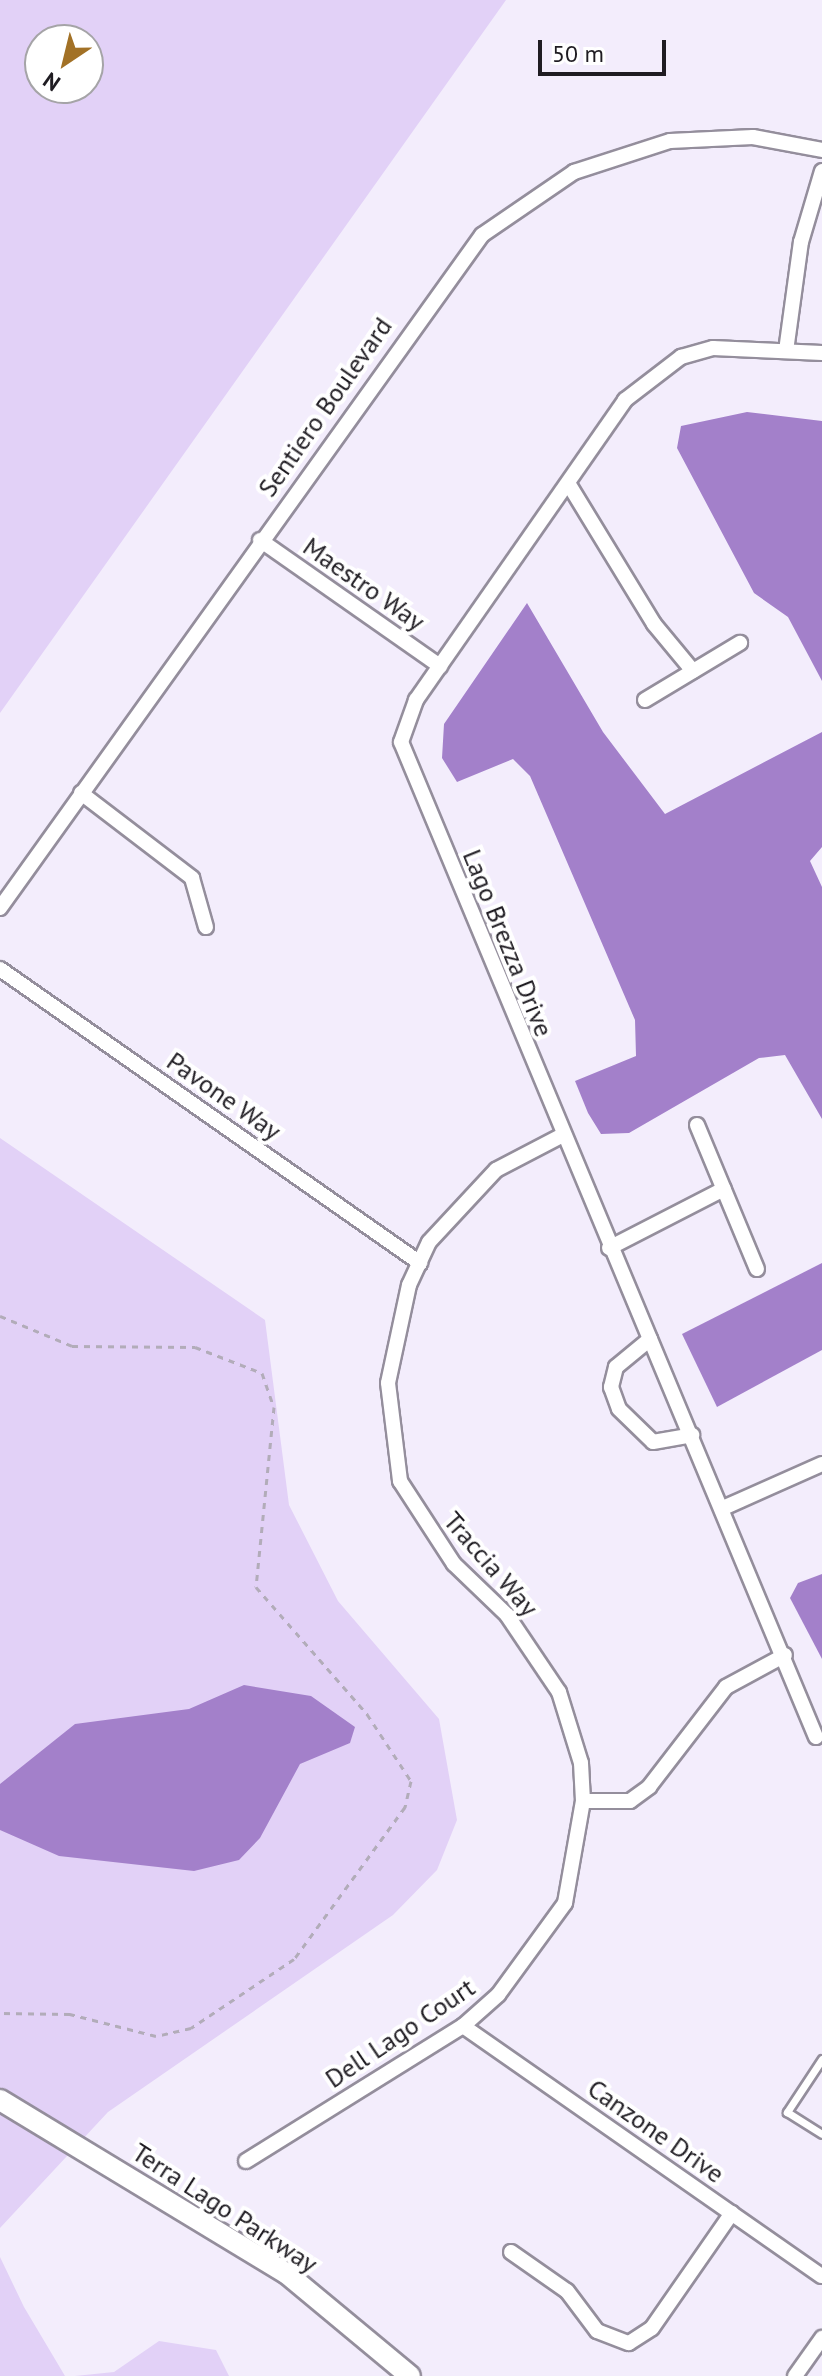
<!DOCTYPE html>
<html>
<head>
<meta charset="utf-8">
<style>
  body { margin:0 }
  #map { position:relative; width:822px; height:2376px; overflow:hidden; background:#f3edfc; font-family:"PT Sans",sans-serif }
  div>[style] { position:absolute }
  .green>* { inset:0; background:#e2d1f7 }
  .water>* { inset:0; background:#a380ca }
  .path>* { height:3px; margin-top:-1.5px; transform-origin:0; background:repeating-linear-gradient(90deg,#b2acb9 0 6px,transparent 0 12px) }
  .roads { filter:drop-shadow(2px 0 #948e9c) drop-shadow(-2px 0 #948e9c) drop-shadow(0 2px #948e9c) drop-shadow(0 -2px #948e9c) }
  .lane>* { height:7px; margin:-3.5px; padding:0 3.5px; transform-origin:3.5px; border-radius:3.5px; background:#fff }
  .street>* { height:14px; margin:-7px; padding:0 7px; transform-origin:7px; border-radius:7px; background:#fff }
  .secondary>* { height:20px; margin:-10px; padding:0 10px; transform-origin:10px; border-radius:10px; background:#fff }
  span { translate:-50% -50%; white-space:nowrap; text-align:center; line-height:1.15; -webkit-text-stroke:8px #fff; paint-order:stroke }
  .street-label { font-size:26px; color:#1f1c22 }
  .north { position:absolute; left:24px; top:24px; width:80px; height:80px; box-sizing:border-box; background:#fff; border:2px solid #a5a4a7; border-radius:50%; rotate:215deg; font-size:22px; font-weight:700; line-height:32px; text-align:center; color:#1f1c22 }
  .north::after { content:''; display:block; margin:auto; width:28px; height:36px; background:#a27126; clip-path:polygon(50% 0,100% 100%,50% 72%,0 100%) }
  .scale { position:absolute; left:538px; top:40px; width:128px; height:36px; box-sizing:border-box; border:4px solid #1f1c22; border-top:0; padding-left:10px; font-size:24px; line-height:28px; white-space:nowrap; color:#1f1c22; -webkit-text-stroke:6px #fff; paint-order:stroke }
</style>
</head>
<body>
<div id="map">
  <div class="green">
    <div style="clip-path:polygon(evenodd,0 0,506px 0,0 713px,0 0,40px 40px,88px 40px,88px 88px,40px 88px,40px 40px)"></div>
    <div style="clip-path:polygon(0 1138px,265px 1320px,289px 1505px,338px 1601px,439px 1719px,457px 1820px,437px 1870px,393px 1915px,108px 2112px,0 2228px)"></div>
    <div style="clip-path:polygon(0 2257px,24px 2307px,65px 2376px,0 2376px)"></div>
    <div style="clip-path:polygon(159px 2341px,216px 2350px,229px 2376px,75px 2376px,114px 2372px)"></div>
  </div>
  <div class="water">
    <div style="clip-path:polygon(747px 412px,822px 421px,822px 681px,788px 617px,754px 593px,677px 448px,681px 426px)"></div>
    <div style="clip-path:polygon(527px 603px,603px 732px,665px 814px,822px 732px,822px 847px,810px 861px,822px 887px,822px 1119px,785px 1055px,759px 1058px,629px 1133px,601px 1134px,588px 1113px,575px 1081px,636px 1056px,635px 1020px,530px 776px,513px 759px,457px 782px,442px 758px,444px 724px)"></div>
    <div style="clip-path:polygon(822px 1263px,822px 1350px,717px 1407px,682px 1334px)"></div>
    <div style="clip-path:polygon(822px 1574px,822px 1659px,790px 1598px,798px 1583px)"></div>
    <div style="clip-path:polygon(244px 1685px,311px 1696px,355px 1727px,350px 1743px,300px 1764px,260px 1838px,239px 1860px,194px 1871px,59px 1856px,0 1830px,0 1784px,75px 1724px,189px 1709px)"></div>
  </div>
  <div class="path">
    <div style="left:0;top:1316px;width:78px;rotate:22.6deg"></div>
    <div style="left:72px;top:1346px;width:123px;rotate:0.5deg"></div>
    <div style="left:195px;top:1347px;width:72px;rotate:21.2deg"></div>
    <div style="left:262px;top:1373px;width:36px;rotate:71deg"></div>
    <div style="left:274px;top:1407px;width:181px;rotate:95.7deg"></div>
    <div style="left:256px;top:1587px;width:169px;rotate:48.8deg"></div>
    <div style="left:367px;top:1714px;width:80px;rotate:56.7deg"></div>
    <div style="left:411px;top:1781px;width:27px;rotate:103deg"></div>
    <div style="left:405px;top:1807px;width:188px;rotate:126.1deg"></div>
    <div style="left:294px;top:1959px;width:124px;rotate:146.2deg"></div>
    <div style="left:191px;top:2028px;width:36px;rotate:167deg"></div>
    <div style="left:156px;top:2036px;width:89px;rotate:-165.7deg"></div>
    <div style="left:70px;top:2014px;width:70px;rotate:-179.2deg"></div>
  </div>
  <div class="roads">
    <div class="lane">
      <div style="left:822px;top:2059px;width:64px;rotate:123.4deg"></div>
      <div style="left:787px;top:2112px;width:41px;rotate:32.2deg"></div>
    </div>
    <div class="street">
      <div style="left:786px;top:351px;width:110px;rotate:-82.2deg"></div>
      <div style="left:801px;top:242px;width:74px;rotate:-73.5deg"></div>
      <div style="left:568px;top:483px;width:165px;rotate:58.6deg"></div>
      <div style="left:654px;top:624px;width:61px;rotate:50.3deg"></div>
      <div style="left:260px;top:540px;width:220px;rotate:35deg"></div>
      <div style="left:645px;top:700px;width:111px;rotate:-31deg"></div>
      <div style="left:81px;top:793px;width:140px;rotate:37.4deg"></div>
      <div style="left:192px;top:878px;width:51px;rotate:74.1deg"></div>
      <div style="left:0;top:908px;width:828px;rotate:-54.39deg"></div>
      <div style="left:482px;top:235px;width:112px;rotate:-34.4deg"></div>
      <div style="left:574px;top:172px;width:101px;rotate:-17.9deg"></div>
      <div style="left:670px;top:141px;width:83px;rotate:-2.8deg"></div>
      <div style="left:753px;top:137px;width:70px;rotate:10.7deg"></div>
      <div style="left:0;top:969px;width:513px;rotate:34.99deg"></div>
      <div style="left:697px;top:1125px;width:156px;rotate:67.4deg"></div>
      <div style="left:561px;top:1136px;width:73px;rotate:152.4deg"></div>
      <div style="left:496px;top:1170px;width:98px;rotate:132.9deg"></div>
      <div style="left:429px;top:1242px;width:47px;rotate:114.9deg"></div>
      <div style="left:409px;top:1285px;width:100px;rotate:102.1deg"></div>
      <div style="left:388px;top:1383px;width:99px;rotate:83deg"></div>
      <div style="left:400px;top:1481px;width:99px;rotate:57deg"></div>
      <div style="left:454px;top:1564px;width:74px;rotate:43.9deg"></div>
      <div style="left:507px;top:1615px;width:93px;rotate:56deg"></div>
      <div style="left:559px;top:1692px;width:74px;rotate:72.8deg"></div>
      <div style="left:581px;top:1763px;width:38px;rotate:87deg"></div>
      <div style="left:609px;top:1248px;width:129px;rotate:-27.2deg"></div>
      <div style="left:650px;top:1339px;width:44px;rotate:140.5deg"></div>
      <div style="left:616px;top:1367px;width:21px;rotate:104deg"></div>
      <div style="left:611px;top:1387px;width:23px;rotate:70deg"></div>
      <div style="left:619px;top:1409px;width:47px;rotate:44.1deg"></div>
      <div style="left:653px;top:1442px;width:40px;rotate:-10deg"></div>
      <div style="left:723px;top:1508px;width:108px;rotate:-24deg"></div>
      <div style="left:816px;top:1737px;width:1078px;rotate:-112.64deg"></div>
      <div style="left:401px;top:742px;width:45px;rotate:-70.3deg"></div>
      <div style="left:416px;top:700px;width:366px;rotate:-55.1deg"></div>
      <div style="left:625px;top:400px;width:71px;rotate:-37.5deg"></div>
      <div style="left:681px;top:357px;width:33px;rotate:-16deg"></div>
      <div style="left:713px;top:348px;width:109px;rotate:2.6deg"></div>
      <div style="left:463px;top:2026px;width:437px;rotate:34.9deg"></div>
      <div style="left:246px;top:2161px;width:256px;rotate:-31.9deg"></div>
      <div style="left:463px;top:2026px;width:47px;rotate:-41.5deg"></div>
      <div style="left:498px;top:1995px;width:114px;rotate:-53.9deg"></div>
      <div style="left:565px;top:1903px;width:104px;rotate:-80deg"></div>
      <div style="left:583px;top:1801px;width:47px"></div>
      <div style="left:630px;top:1801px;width:24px;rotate:-36deg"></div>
      <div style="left:649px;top:1787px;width:126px;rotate:-52.4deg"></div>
      <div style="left:726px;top:1687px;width:67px;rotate:-28.5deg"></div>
      <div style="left:511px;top:2252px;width:68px;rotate:34.9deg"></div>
      <div style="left:567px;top:2291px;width:50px;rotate:53.1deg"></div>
      <div style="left:597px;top:2331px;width:34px;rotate:21deg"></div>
      <div style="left:629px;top:2343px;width:27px;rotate:-33deg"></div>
      <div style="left:652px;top:2328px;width:140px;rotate:-55.2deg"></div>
      <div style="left:795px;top:2376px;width:47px;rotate:-54.6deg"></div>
    </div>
    <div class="secondary">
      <div style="left:0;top:2100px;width:334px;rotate:31.2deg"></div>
      <div style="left:286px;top:2273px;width:161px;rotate:39.7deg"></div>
    </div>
  </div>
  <div class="street-label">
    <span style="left:325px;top:407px;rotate:-55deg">Sentiero Boulevard</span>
    <span style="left:364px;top:584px;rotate:35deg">Maestro Way</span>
    <span style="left:508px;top:943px;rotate:68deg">Lago Brezza Drive</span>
    <span style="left:224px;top:1096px;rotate:35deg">Pavone Way</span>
    <span style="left:491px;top:1564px;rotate:49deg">Traccia Way</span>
    <span style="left:400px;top:2033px;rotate:-34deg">Dell Lago Court</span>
    <span style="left:656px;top:2131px;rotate:35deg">Canzone Drive</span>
    <span style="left:225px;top:2208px;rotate:33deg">Terra Lago Parkway</span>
  </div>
  <div class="north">N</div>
  <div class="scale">50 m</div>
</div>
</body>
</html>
